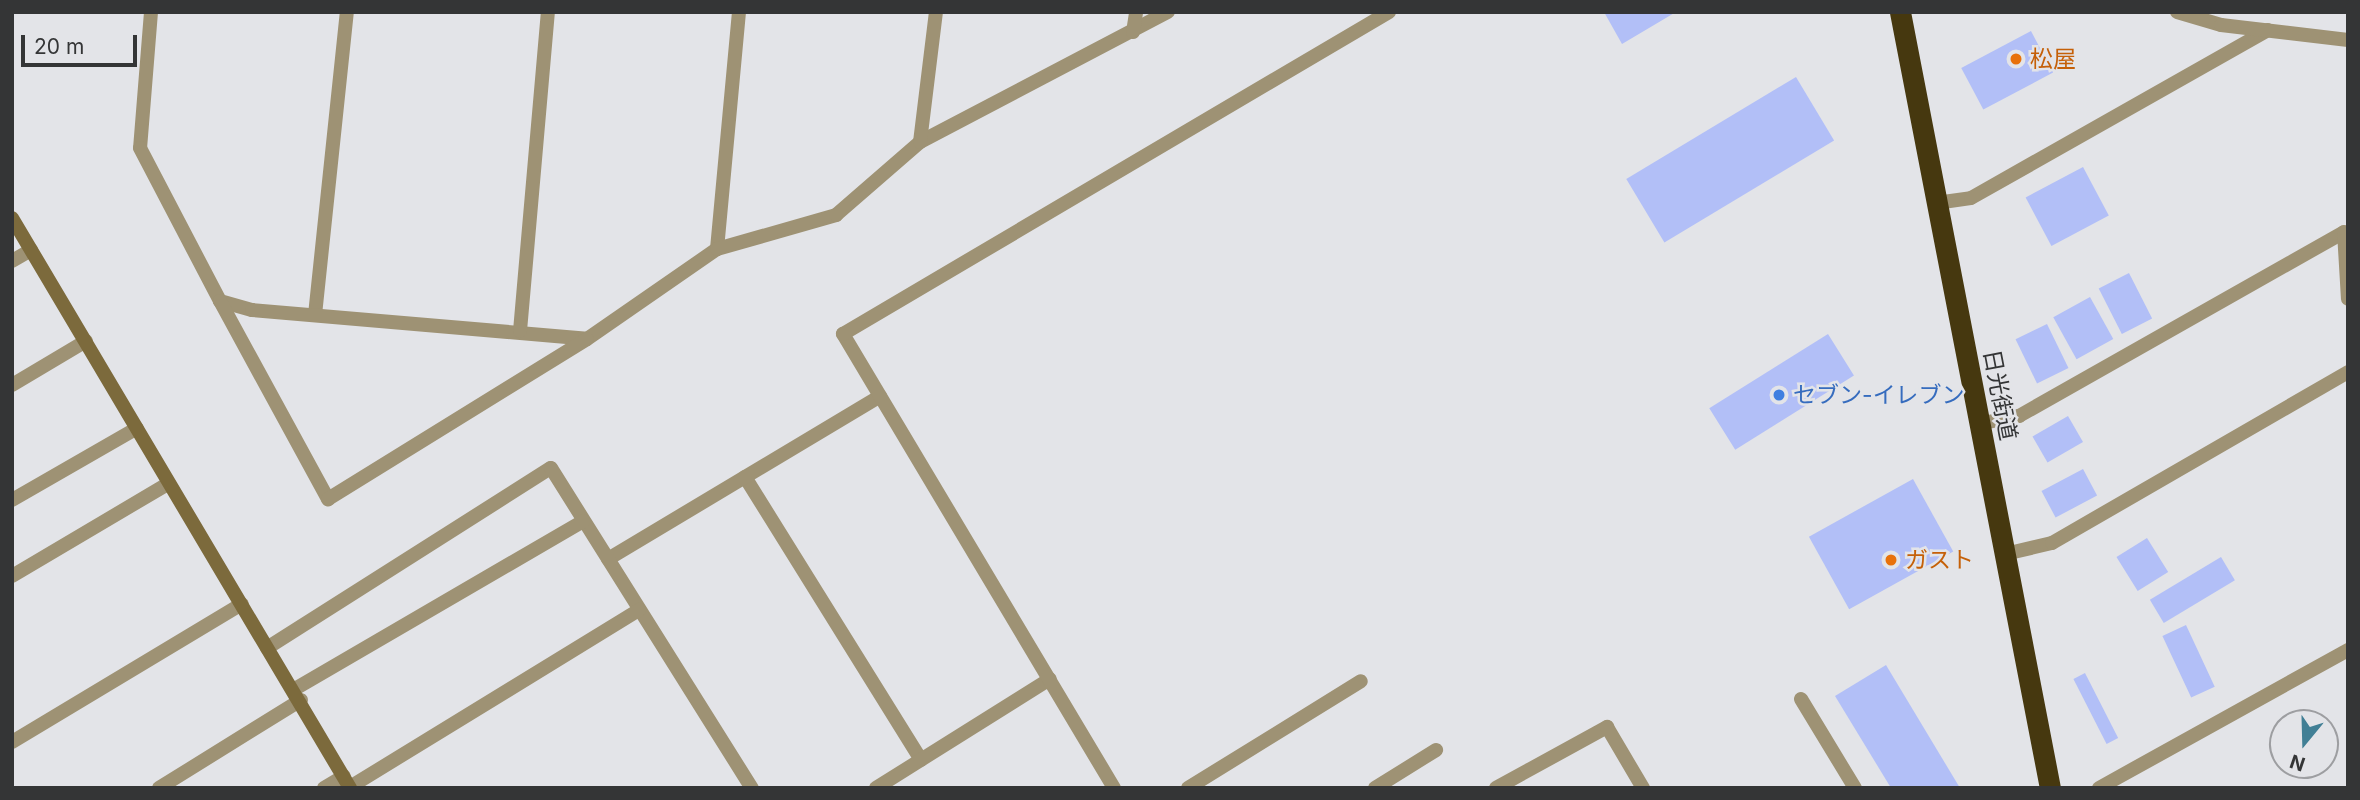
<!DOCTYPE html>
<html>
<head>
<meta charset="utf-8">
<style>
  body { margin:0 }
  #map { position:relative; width:2360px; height:800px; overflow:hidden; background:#e3e4e8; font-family:Inter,"Noto Sans JP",sans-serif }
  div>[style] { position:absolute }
  .building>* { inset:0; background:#b2bff7; transform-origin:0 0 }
  .lane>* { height:14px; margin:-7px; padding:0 7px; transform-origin:7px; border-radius:7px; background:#9e9274 }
  .street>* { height:14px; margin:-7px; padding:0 7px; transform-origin:7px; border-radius:7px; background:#9e9274 }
  .secondary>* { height:14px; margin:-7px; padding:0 7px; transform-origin:7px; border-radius:7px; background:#7c6a3c }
  .highway>* { height:21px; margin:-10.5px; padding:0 10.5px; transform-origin:10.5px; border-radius:10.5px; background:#46380f }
  .dots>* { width:19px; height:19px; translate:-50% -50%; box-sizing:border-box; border:4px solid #e3e4e8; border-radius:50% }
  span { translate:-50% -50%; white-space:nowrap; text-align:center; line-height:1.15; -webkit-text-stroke:5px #e3e4e8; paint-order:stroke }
  .food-label { font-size:23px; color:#c56008 }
  .left { translate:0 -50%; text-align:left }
  .shop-label { font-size:23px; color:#366cbe }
  .street-label { font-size:23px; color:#343536 }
  .frame { position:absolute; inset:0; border:14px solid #343536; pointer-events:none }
  .north { position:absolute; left:2269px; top:709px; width:70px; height:70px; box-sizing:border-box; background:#e3e4e8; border:2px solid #9d9ea1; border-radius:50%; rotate:199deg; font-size:19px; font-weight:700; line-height:28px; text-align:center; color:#343536 }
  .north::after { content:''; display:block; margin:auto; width:24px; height:32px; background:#417f95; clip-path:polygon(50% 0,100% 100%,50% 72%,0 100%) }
  .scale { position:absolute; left:21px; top:35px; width:116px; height:32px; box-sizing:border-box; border:4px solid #343536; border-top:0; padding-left:9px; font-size:21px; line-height:24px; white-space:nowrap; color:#343536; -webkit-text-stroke:5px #e3e4e8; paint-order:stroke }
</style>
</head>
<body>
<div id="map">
  <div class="building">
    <div style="clip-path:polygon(1604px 12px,1676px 12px,1622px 44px)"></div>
    <div style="left:2031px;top:31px;width:47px;height:79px;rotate:62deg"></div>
    <div style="left:1796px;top:77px;width:74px;height:198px;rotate:59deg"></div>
    <div style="left:2083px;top:167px;width:55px;height:65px;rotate:62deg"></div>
    <div style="left:2129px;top:273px;width:51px;height:34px;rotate:63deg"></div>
    <div style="left:2090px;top:297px;width:48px;height:42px;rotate:61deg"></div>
    <div style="left:2047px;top:324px;width:49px;height:35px;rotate:64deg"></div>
    <div style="left:1828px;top:334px;width:49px;height:140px;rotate:58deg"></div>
    <div style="left:2068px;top:416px;width:30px;height:41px;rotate:60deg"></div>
    <div style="left:2083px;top:469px;width:30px;height:47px;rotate:62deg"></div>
    <div style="left:1913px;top:479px;width:83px;height:119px;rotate:61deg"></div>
    <div style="left:2147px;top:538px;width:40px;height:36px;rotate:58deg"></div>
    <div style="left:2221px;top:557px;width:27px;height:83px;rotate:59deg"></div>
    <div style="left:2186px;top:625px;width:68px;height:26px;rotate:65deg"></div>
    <div style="clip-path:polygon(1886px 665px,1960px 788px,1891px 788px,1835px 696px)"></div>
    <div style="left:2085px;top:673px;width:73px;height:13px;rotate:63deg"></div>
  </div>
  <div class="lane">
    <div style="left:1936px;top:203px;width:35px;rotate:-8deg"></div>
    <div style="left:1971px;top:198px;width:341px;rotate:-29.5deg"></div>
    <div style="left:717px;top:249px;width:238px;rotate:-84.7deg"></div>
    <div style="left:12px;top:261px;width:22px;rotate:-30deg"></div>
    <div style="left:315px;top:315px;width:305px;rotate:-84deg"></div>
    <div style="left:12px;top:385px;width:86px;rotate:-30.7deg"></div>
    <div style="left:1978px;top:424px;width:42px;rotate:-11deg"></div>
    <div style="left:2019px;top:416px;width:373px;rotate:-29.5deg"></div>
    <div style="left:2344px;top:232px;width:67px;rotate:86.6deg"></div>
    <div style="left:12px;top:500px;width:144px;rotate:-29.9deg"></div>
    <div style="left:2005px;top:554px;width:48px;rotate:-13.2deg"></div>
    <div style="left:2052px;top:543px;width:342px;rotate:-30deg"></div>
    <div style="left:12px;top:576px;width:182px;rotate:-30.6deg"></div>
    <div style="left:1801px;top:699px;width:104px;rotate:58.8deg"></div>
    <div style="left:12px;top:742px;width:268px;rotate:-31deg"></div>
    <div style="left:324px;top:788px;width:23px;rotate:-31deg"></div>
    <div style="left:1188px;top:788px;width:203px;rotate:-31.7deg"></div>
    <div style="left:1375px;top:788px;width:72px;rotate:-31.9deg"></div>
    <div style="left:1496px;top:788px;width:127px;rotate:-28.8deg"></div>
    <div style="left:1607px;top:727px;width:71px;rotate:59.5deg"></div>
  </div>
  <div class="street">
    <div style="left:151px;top:12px;width:136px;rotate:94.6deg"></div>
    <div style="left:140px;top:148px;width:173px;rotate:62.4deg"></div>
    <div style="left:220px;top:301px;width:33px;rotate:16deg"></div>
    <div style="left:252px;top:310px;width:336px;rotate:4.9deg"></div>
    <div style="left:587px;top:339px;width:158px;rotate:-34.7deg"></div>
    <div style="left:717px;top:249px;width:124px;rotate:-15.9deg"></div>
    <div style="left:836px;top:215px;width:111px;rotate:-41deg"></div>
    <div style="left:920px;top:142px;width:280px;rotate:-27.7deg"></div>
    <div style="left:2177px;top:12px;width:46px;rotate:16.5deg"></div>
    <div style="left:2221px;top:25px;width:128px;rotate:6.7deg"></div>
    <div style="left:1133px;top:32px;width:20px;rotate:-81deg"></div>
    <div style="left:920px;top:142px;width:131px;rotate:-83deg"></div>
    <div style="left:220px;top:301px;width:226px;rotate:61.4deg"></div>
    <div style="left:328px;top:499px;width:304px;rotate:-31.7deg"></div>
    <div style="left:520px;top:331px;width:320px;rotate:-85deg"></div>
    <div style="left:745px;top:477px;width:333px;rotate:58.1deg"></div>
    <div style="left:608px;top:559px;width:317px;rotate:-30.9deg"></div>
    <div style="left:267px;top:648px;width:336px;rotate:-32.4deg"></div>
    <div style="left:551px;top:468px;width:378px;rotate:57.9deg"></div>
    <div style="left:293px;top:690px;width:336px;rotate:-30.2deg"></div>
    <div style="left:350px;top:787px;width:339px;rotate:-31.5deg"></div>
    <div style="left:159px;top:788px;width:167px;rotate:-31.8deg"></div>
    <div style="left:876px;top:788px;width:205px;rotate:-32.1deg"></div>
    <div style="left:1114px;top:788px;width:529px;rotate:-120.83deg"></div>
    <div style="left:843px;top:334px;width:634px;rotate:-30.53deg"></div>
    <div style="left:2099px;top:788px;width:285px;rotate:-29deg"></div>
  </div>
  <div class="secondary">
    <div style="left:12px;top:218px;width:663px;rotate:59.33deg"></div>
  </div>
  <div class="highway">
    <div style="left:1900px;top:12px;width:790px;rotate:79.06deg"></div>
  </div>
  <div class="dots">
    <div style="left:2016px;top:59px;background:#e8710a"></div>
    <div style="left:1779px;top:395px;background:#3f7fe0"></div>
    <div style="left:1891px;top:560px;background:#e8710a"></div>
  </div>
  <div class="food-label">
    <span class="left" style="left:2030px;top:59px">松屋</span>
    <span class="left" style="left:1905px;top:560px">ガスト</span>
  </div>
  <div class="shop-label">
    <span class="left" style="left:1793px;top:395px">セブン-イレブン</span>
  </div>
  <div class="street-label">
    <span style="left:2000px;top:395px;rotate:79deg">日光街道</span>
  </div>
  <div class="frame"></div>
  <div class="north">N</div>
  <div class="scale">20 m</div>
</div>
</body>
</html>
